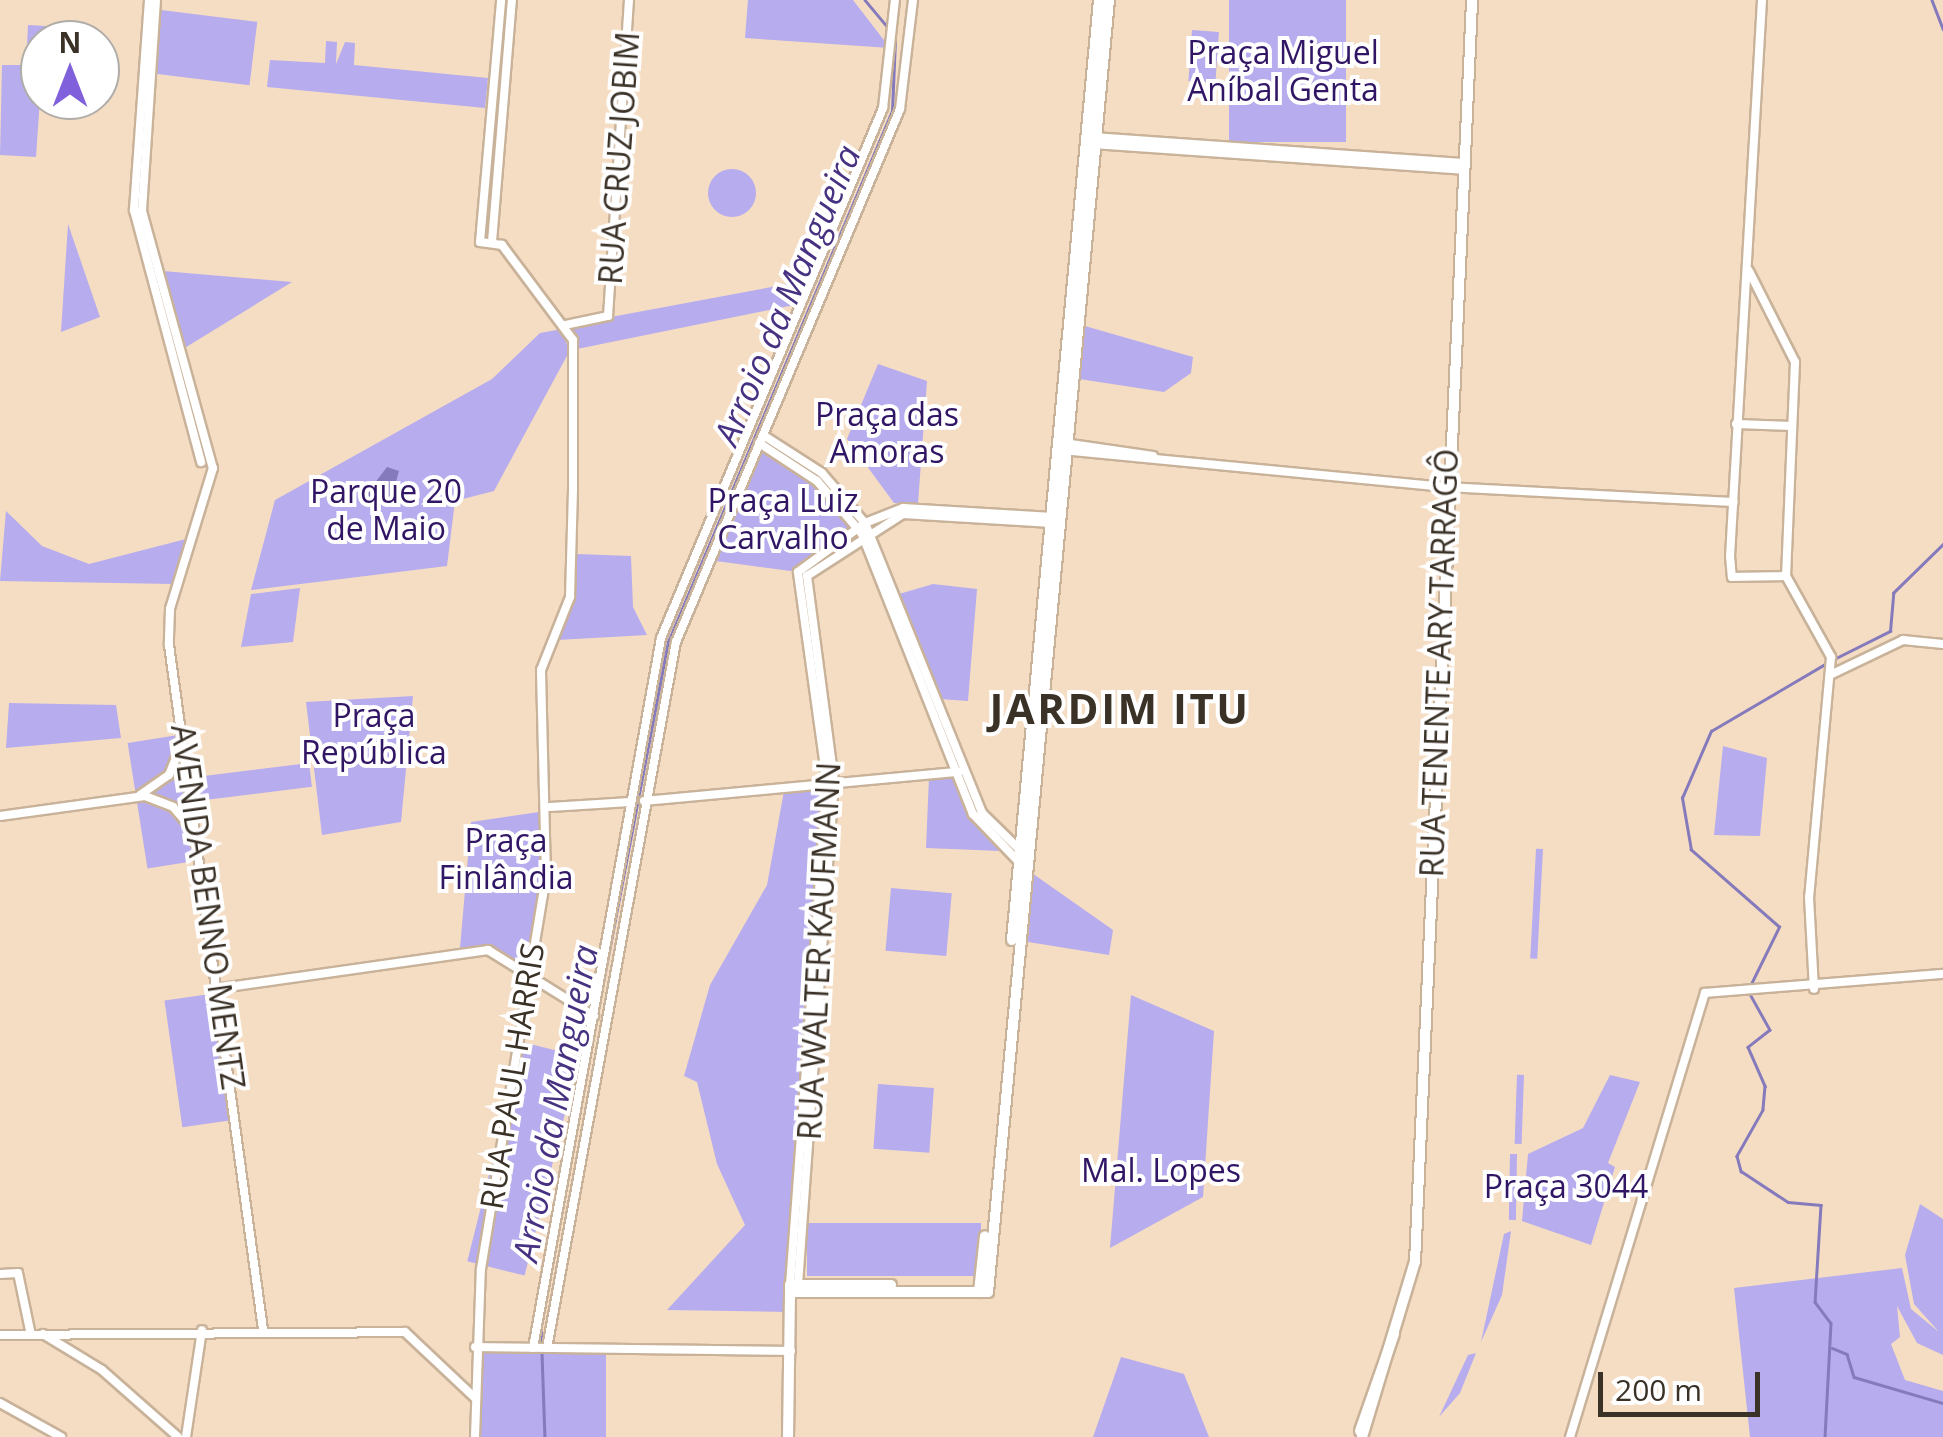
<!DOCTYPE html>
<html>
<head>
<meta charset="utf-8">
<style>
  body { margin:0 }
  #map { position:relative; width:1943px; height:1437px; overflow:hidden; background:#f5ddc4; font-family:"Open Sans",sans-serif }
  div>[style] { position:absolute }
  .green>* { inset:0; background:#b7aced; transform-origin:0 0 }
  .round { border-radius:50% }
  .water>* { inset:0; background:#857abb }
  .stream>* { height:2.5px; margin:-1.25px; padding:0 1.25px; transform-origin:1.25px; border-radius:1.25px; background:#857abb }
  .roads { filter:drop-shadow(2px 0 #c8b299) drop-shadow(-2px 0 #c8b299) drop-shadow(0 2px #c8b299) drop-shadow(0 -2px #c8b299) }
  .minor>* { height:8px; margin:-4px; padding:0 4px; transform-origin:4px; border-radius:4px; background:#fff }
  .major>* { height:10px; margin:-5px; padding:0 5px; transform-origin:5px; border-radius:5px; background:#fff }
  span { translate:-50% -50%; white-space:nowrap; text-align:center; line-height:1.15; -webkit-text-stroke:8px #fff; paint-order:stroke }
  .park-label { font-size:32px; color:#301664 }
  .street-label { font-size:32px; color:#3a3127 }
  .water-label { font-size:35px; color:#473281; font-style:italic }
  .district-label { font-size:42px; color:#3a3127; font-weight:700; letter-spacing:2.5px }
  .north { position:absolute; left:20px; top:20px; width:100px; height:100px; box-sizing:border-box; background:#fff; border:2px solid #b0ada9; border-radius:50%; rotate:0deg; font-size:28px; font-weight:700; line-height:40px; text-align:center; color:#3a3127 }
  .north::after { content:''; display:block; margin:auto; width:35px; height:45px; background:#8060db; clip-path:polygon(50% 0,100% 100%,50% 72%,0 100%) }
  .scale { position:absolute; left:1598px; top:1372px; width:162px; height:45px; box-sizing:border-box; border:5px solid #3a3127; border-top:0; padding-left:12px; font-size:30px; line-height:35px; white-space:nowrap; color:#3a3127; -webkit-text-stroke:8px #fff; paint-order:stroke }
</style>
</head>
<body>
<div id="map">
  <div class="green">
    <div style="clip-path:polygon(748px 0,853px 0,890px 48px,745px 38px)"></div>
    <div style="left:1229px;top:0;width:117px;height:142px"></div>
    <div style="left:161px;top:10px;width:97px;height:64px;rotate:7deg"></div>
    <div style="clip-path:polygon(28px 25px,45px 26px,36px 157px,0 155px,2px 65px,26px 65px)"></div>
    <div style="left:1192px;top:30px;width:27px;height:51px;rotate:4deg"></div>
    <div style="clip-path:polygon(326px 41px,337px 42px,336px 64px,345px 42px,355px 43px,354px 65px,488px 78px,485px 108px,267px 87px,270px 60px,325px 63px)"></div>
    <div class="round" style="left:708px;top:169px;width:48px;height:48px"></div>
    <div style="clip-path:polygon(68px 224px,100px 317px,61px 332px)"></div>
    <div style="clip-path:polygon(163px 271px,292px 282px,183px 349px)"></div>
    <div style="clip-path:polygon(809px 280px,799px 304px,577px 349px,568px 325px)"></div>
    <div style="clip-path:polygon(1078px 324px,1193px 357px,1191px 373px,1164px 392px,1073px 378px)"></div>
    <div style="clip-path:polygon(562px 329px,569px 352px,494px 491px,455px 501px,447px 566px,251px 590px,275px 500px,492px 379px,540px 333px)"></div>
    <div style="clip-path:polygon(878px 364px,927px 381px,918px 503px,894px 503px,847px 439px)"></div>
    <div style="clip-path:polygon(762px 452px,816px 485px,853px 527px,791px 571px,716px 561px)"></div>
    <div style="clip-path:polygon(6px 511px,42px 546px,89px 564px,186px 539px,173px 584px,0 581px)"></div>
    <div style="clip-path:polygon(577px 554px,631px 556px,633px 607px,647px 635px,557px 640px,576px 597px)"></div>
    <div style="clip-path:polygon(933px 584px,977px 589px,968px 701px,940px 699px,899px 594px)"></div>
    <div style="clip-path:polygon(300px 588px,293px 642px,241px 647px,251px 594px)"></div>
    <div style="clip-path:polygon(413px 696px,401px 822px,322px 835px,306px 702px)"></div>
    <div style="clip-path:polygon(9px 703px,116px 705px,121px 738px,6px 748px)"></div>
    <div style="left:178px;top:735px;width:127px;height:51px;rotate:81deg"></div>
    <div style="clip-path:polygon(1723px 746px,1767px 758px,1760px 836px,1714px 835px)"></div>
    <div style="left:309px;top:763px;width:24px;height:114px;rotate:83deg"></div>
    <div style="clip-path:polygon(929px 777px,957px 777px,970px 815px,1001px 851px,926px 848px)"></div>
    <div style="clip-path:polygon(825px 787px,787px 1312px,667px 1310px,745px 1225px,717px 1164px,697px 1082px,684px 1076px,710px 985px,767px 885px,784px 791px)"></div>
    <div style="clip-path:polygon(546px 811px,543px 874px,524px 973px,492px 946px,460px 948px,471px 822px)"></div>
    <div style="left:1543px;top:849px;width:110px;height:7px;rotate:93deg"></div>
    <div style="clip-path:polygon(1029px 871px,1113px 930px,1109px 955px,1022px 941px)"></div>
    <div style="left:891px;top:888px;width:61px;height:63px;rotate:5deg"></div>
    <div style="left:217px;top:993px;width:128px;height:53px;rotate:82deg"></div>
    <div style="clip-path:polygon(1131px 995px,1214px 1031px,1203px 1197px,1110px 1248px)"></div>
    <div style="left:522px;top:1042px;width:59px;height:226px;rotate:14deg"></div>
    <div style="left:1524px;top:1075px;width:69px;height:7px;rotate:92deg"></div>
    <div style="clip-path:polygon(1610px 1075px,1640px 1082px,1608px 1163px,1615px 1167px,1591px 1245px,1522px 1221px,1528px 1154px,1583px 1128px)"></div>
    <div style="left:878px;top:1084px;width:56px;height:65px;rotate:4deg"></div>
    <div style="left:1517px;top:1154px;width:66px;height:7px;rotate:91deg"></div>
    <div style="clip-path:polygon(1920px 1204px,1943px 1219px,1943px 1355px,1917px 1343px,1897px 1306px,1900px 1337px,1891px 1344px,1905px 1380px,1943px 1391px,1943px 1437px,1750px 1437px,1734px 1288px,1902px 1268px,1911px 1309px,1939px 1332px,1914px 1304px,1905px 1255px)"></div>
    <div style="left:807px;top:1223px;width:174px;height:53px"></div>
    <div style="clip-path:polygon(1511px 1231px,1502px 1295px,1481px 1342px,1504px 1234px)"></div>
    <div style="left:606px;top:1352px;width:85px;height:127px;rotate:90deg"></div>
    <div style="clip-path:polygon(1476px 1353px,1460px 1393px,1439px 1417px,1468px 1355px)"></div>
    <div style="clip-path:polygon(1121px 1357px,1184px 1374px,1209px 1437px,1093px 1437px)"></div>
  </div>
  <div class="water">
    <div style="clip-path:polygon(387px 467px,399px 471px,391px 500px,361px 501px)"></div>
  </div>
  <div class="stream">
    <div style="left:865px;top:0;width:35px;rotate:50deg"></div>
    <div style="left:1932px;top:0;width:31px;rotate:69deg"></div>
    <div style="left:1834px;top:659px;width:63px;rotate:-26.6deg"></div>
    <div style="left:1890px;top:631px;width:38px;rotate:-85deg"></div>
    <div style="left:1893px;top:593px;width:70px;rotate:-44.4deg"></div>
    <div style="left:1750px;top:986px;width:66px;rotate:-63.8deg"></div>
    <div style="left:1779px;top:927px;width:117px;rotate:-138.8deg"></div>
    <div style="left:1691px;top:850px;width:53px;rotate:-99.8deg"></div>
    <div style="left:1682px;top:798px;width:73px;rotate:-66.6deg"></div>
    <div style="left:1711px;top:731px;width:134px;rotate:-30.4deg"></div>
    <div style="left:1750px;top:994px;width:41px;rotate:60.9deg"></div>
    <div style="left:1770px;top:1030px;width:28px;rotate:142deg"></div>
    <div style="left:1748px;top:1047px;width:43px;rotate:66.4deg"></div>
    <div style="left:1765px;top:1086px;width:24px;rotate:95deg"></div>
    <div style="left:1763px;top:1110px;width:53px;rotate:119.5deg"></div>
    <div style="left:1737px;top:1156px;width:16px;rotate:75deg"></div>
    <div style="left:1741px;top:1171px;width:56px;rotate:33.4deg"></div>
    <div style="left:1788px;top:1202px;width:33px;rotate:5deg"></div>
    <div style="left:1821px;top:1205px;width:97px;rotate:93.5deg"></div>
    <div style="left:1815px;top:1302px;width:26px;rotate:53deg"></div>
    <div style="left:1831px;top:1323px;width:114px;rotate:93deg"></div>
    <div style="left:592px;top:1040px;width:405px;rotate:-79.2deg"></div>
    <div style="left:668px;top:642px;width:576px;rotate:-67.13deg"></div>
    <div style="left:892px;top:111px;width:73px;rotate:-87.6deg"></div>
    <div style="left:541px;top:1324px;width:113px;rotate:88deg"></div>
    <div style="left:1832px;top:1348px;width:16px;rotate:22deg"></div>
    <div style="left:1847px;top:1354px;width:24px;rotate:73deg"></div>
    <div style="left:1854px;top:1377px;width:93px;rotate:16.3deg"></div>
  </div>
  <div class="roads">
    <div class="minor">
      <div style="left:149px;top:0;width:211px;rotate:94.1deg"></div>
      <div style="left:134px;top:210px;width:261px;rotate:75.1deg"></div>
      <div style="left:156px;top:0;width:211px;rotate:93.8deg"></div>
      <div style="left:142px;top:211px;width:267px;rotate:74.6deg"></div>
      <div style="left:213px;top:468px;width:147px;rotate:107deg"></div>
      <div style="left:170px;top:609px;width:36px;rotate:92deg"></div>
      <div style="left:169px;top:645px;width:690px;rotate:82.18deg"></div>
      <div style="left:1762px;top:0;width:557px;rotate:93.29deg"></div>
      <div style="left:1730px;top:556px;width:21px;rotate:85deg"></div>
      <div style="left:1732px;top:577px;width:54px;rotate:-1.1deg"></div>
      <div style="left:1093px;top:137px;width:371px;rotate:4deg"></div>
      <div style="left:1093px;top:144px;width:371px;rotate:4deg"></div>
      <div style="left:492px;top:242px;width:243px;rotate:-85.3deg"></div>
      <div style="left:1749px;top:271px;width:102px;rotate:63.2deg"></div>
      <div style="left:1795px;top:362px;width:214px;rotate:92.4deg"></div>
      <div style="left:1786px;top:576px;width:93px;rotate:60.9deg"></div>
      <div style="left:1831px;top:657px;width:241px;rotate:95.2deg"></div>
      <div style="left:1809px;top:897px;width:92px;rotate:86.9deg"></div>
      <div style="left:565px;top:325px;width:44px;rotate:-11.8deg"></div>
      <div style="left:608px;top:316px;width:317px;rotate:-86.2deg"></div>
      <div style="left:1736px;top:424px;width:56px;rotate:2deg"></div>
      <div style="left:763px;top:435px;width:70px;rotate:32.8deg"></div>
      <div style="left:822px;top:473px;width:66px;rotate:49.3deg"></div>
      <div style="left:865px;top:523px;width:313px;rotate:68deg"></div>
      <div style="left:982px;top:813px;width:56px;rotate:44.3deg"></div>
      <div style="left:759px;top:443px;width:69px;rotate:33.2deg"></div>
      <div style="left:817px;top:481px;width:70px;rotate:49.7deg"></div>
      <div style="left:862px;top:534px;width:301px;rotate:68.4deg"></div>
      <div style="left:973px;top:814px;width:69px;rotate:46.2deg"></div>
      <div style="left:1064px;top:443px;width:90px;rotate:8.3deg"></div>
      <div style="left:1062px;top:450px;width:385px;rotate:5.5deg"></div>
      <div style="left:1445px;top:487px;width:289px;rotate:3deg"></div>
      <div style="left:1830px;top:675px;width:81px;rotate:-25.6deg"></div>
      <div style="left:1903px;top:640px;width:40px;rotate:5.7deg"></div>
      <div style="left:140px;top:795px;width:35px;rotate:-35deg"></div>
      <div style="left:169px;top:775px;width:35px;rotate:-68deg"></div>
      <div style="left:644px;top:801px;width:316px;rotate:-5.3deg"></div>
      <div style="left:550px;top:807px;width:80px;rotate:-3.6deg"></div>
      <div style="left:0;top:816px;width:146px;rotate:-7.9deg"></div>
      <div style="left:145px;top:796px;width:30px;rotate:21deg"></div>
      <div style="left:173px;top:807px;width:33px;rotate:49deg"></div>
      <div style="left:221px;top:988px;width:270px;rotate:-8.1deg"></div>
      <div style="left:488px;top:950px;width:125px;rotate:31.9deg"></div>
      <div style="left:0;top:1274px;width:18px;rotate:-3deg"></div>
      <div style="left:18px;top:1273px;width:63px;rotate:78.2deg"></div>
      <div style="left:790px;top:1285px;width:504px;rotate:-85.79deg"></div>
      <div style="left:827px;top:782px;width:212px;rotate:-97.9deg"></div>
      <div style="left:798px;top:572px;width:83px;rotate:-36.2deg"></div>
      <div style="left:865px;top:523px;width:41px;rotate:-21.5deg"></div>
      <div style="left:903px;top:508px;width:150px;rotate:3.4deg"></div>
      <div style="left:798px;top:1285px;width:505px;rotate:-85.91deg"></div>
      <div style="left:834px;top:781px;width:207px;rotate:-97.5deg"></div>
      <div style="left:807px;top:576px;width:114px;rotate:-32.9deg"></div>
      <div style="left:903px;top:514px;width:149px;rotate:3.5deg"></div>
      <div style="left:43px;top:1334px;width:69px;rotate:31.4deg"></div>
      <div style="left:102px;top:1370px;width:101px;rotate:41.4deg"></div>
      <div style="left:0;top:1335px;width:405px;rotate:-0.4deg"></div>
      <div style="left:405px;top:1332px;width:95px;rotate:43.3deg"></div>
      <div style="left:475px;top:1347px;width:316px;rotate:0.7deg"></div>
      <div style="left:533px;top:1348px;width:721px;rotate:-79.78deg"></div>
      <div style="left:661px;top:638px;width:575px;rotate:-67.27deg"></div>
      <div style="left:883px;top:108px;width:109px;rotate:-83.7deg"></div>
      <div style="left:547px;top:1348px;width:718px;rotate:-79.65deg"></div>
      <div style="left:676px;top:642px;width:578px;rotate:-67.2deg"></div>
      <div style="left:900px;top:109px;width:110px;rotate:-83.2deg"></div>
      <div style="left:0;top:1403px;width:70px;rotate:29.1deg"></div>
      <div style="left:186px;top:1437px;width:108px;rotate:-81.5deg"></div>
      <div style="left:475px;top:1437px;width:168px;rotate:-88deg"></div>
      <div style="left:481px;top:1269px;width:398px;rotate:-80.6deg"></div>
      <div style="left:546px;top:876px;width:206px;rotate:-91.4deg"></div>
      <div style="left:541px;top:670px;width:79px;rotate:-68.3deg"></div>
      <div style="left:570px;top:597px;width:109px;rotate:-88.4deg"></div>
      <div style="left:573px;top:488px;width:148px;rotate:-90deg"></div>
      <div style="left:573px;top:340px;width:119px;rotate:-126.8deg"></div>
      <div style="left:502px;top:245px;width:22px;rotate:-172deg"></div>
      <div style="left:480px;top:242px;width:243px;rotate:-85deg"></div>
      <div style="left:1570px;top:1437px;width:464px;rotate:-73.1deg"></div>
      <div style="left:1705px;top:993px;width:239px;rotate:-4.6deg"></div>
    </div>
    <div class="major">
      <div style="left:1012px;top:940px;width:944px;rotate:-84.71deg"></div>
      <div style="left:790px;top:1292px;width:198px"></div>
      <div style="left:988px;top:1292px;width:1298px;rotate:-84.65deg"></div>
      <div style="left:979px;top:1292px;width:56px;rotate:-83.9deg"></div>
      <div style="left:1360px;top:1431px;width:103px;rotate:-70.7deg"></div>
      <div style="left:788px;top:1437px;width:152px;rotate:-89.2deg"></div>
      <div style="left:790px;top:1285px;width:101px"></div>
      <div style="left:1362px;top:1437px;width:183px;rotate:-73.2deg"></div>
      <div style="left:1415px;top:1262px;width:1263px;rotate:-87.41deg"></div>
    </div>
  </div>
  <div class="park-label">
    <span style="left:1283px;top:71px">Praça Miguel<br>Aníbal Genta</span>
    <span style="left:887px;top:433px">Praça das<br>Amoras</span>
    <span style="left:386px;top:510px">Parque 20<br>de Maio</span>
    <span style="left:783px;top:519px">Praça Luiz<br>Carvalho</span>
    <span style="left:374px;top:734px">Praça<br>República</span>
    <span style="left:506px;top:859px">Praça<br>Finlândia</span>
    <span style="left:1161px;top:1170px">Mal. Lopes</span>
    <span style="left:1566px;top:1186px">Praça 3044</span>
  </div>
  <div class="street-label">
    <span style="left:619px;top:158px;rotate:-86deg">RUA CRUZ JOBIM</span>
    <span style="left:1439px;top:663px;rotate:-88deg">RUA TENENTE ARY TARRAGÔ</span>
    <span style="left:208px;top:907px;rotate:82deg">AVENIDA BENNO MENTZ</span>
    <span style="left:819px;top:951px;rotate:-87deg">RUA WALTER KAUFMANN</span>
    <span style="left:512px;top:1076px;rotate:-81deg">RUA PAUL HARRIS</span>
  </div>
  <div class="water-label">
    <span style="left:787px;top:295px;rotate:-67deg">Arroio da Mangueira</span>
    <span style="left:555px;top:1103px;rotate:-79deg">Arroio da Mangueira</span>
  </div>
  <div class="district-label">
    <span style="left:1120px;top:708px">JARDIM ITU</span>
  </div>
  <div class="north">N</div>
  <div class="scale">200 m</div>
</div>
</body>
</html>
